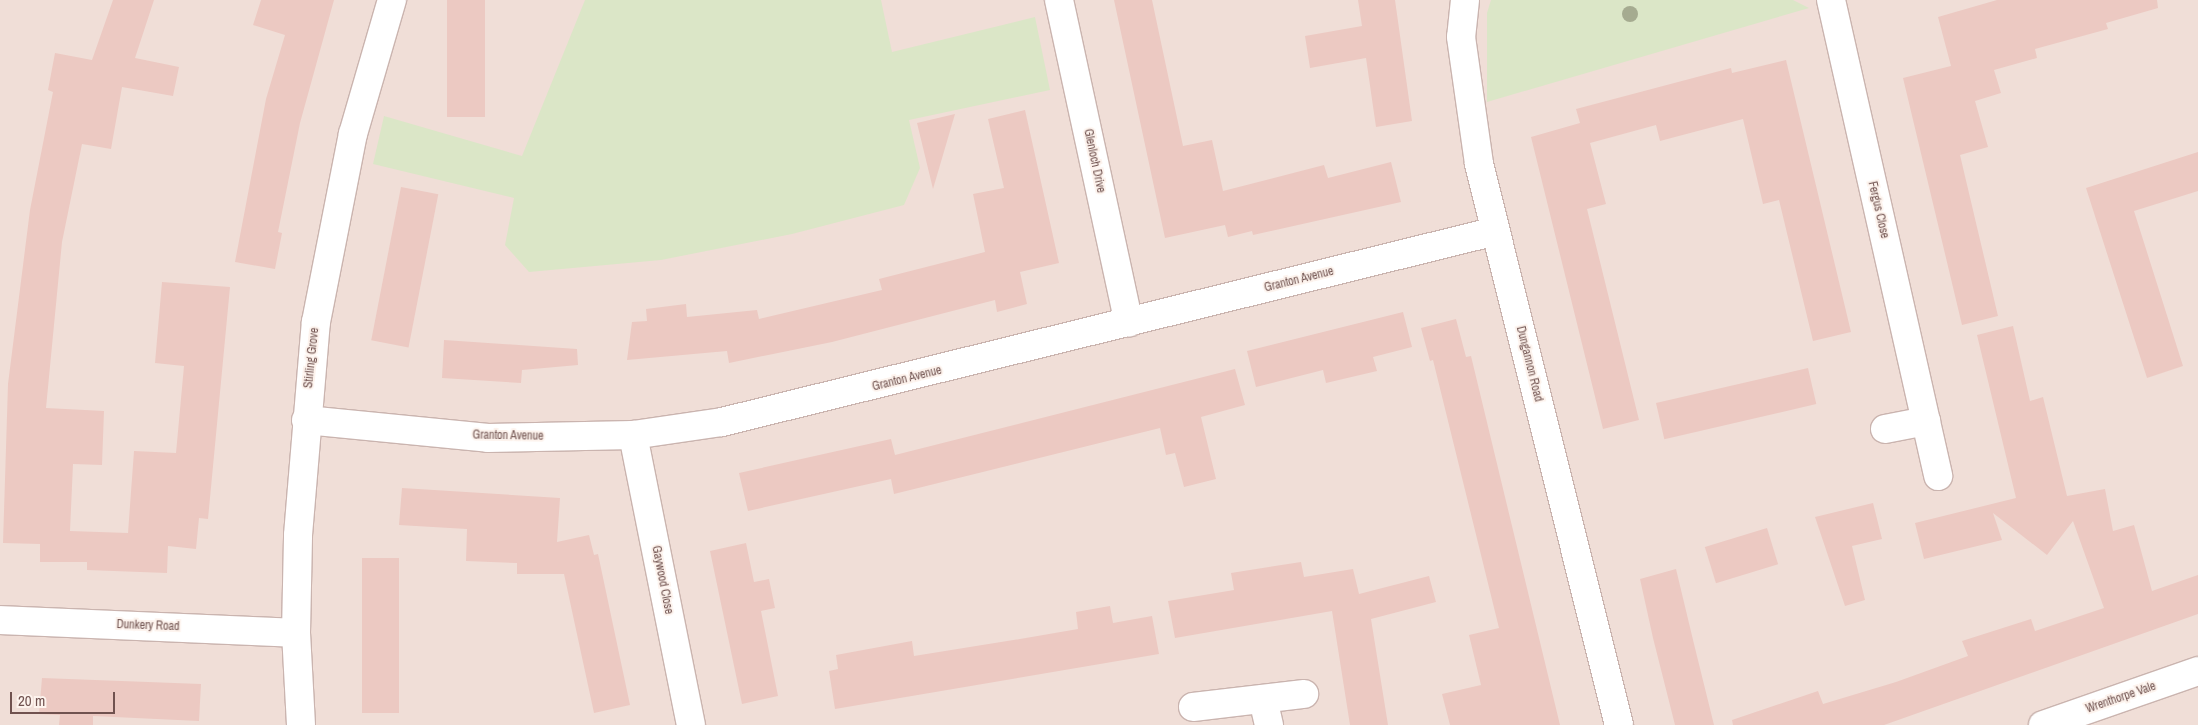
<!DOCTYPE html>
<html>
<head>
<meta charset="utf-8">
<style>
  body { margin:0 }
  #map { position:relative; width:2198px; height:725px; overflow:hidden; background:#faeee7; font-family:"Archivo Narrow",sans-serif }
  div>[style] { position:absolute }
  .residential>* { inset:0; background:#f0ded7; transform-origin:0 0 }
  .green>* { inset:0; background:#dbe6c7 }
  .building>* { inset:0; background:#ecc9c2; transform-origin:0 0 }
  .roads { filter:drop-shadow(1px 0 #cab4af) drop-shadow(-1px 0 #cab4af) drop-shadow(0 1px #cab4af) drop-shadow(0 -1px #cab4af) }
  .street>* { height:28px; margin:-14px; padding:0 14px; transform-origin:14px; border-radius:14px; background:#fff }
  .trees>* { width:16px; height:16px; margin:-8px; border-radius:50%; background:#a5ab90 }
  span { translate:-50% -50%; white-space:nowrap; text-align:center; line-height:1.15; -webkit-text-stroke:4px #fdf3ed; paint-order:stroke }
  .street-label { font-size:12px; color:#70524f }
  .scale { position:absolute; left:10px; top:692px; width:105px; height:22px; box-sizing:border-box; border:2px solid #70524f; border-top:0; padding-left:6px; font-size:15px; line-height:18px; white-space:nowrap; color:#70524f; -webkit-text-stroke:4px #fdf3ed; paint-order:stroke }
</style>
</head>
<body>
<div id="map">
  <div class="residential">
    <div style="left:0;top:0;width:2198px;height:725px"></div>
  </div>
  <div class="green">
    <div style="clip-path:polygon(585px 0,881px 0,892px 52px,1035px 17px,1050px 90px,909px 120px,920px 168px,904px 205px,792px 234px,661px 260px,529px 272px,505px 245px,514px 198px,373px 164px,384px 116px,522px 156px)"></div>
    <div style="clip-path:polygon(1491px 0,1793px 0,1809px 8px,1487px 102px,1487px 13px)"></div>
  </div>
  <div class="building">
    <div style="clip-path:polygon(113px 0,154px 0,135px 58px,179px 67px,173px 96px,122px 87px,111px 149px,82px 144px,62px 242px,46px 408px,104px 411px,102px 465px,73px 464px,70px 531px,128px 533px,134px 451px,176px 453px,184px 366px,155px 363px,162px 282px,230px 287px,208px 519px,199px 518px,196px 549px,168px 546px,167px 573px,87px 570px,87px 562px,40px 562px,40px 544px,3px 543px,8px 384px,30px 210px,53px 92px,48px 90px,55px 53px,92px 60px)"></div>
    <div style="clip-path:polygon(261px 0,334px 0,300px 123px,278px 232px,282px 233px,275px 269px,235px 262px,266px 99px,285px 35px,253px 25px)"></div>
    <div style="left:447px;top:0;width:38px;height:117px"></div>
    <div style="clip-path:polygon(1114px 0,1152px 0,1183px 146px,1212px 140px,1223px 191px,1324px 165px,1328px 178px,1391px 162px,1401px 202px,1253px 235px,1252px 231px,1228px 237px,1225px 225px,1165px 238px)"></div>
    <div style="clip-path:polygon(1358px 0,1395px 0,1412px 121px,1376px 127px,1366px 58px,1310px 68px,1305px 36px,1362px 26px)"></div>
    <div style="clip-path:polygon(1997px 0,2157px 0,2158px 8px,2106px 23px,2108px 29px,2035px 49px,2037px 58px,1994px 70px,2001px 93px,1975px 101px,1988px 147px,1960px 155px,1998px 316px,1962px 325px,1903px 78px,1951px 66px,1938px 17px)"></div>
    <div style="clip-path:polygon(1786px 60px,1851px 332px,1813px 341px,1779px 200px,1763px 204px,1743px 119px,1660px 141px,1656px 125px,1590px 143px,1606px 204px,1587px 209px,1639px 420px,1603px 429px,1531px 137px,1580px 123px,1576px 109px,1731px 68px,1732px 73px)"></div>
    <div style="clip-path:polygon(1025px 110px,1059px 263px,1020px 272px,1027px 304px,997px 312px,995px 300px,832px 342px,729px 363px,727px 351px,627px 360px,632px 322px,647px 321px,646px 309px,686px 304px,687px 317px,757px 310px,759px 319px,882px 290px,879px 279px,985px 252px,973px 194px,1004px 188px,988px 119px)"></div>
    <div style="clip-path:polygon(955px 114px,933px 189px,917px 123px)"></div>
    <div style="clip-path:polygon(2198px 152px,2198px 191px,2134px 211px,2183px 366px,2147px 378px,2086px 188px)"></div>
    <div style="left:401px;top:187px;width:38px;height:156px;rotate:11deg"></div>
    <div style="clip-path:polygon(1403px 312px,1412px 347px,1373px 357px,1377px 371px,1326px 383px,1323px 370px,1256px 387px,1247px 351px)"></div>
    <div style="clip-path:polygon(1456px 319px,1466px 357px,1471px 356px,1560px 725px,1450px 725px,1442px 694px,1481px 685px,1469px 635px,1499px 628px,1433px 360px,1430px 361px,1421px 328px)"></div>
    <div style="clip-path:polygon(2013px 326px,2030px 401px,2043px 397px,2067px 496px,2105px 489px,2113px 531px,2134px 525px,2152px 591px,2198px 575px,2198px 614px,1884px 725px,1733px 725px,1732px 720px,1818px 691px,1823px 704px,1896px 682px,1968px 656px,1962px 641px,2031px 619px,2035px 631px,2104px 608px,2073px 521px,2047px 555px,1993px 513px,2002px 540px,1924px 559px,1915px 523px,2016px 498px,1977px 335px)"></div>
    <div style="clip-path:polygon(444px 340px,577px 349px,578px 365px,522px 370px,521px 383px,442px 378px)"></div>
    <div style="left:1808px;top:368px;width:37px;height:156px;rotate:77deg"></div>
    <div style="clip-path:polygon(1235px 369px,1245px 405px,1201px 417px,1216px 479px,1184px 487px,1175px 453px,1166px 455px,1160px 428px,894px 494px,891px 479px,748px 511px,739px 473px,891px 439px,895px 455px)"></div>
    <div style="clip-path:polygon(402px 488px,560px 498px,557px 542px,589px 535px,594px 555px,598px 554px,630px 705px,594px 713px,564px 574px,517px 574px,517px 563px,466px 561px,467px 529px,399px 525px)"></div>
    <div style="clip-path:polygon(1873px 503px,1882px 539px,1852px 546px,1865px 600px,1845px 606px,1815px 517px)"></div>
    <div style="left:1767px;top:528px;width:38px;height:65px;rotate:73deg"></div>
    <div style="clip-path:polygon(746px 543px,754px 582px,769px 579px,775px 608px,761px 611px,778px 696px,742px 704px,710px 551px)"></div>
    <div style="left:362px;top:558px;width:37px;height:155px"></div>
    <div style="clip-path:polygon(1301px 562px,1304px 577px,1353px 569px,1359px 594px,1429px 576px,1436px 602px,1371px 619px,1388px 725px,1350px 725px,1332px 611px,1175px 638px,1168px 601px,1234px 590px,1231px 573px)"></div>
    <div style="clip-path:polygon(1676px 569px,1694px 644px,1714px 725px,1675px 725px,1653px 638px,1640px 579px)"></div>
    <div style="clip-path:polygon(1110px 606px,1113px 623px,1152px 616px,1159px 654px,835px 709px,829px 671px,838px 669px,836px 655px,912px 641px,914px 656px,1020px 639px,1078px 629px,1076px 612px)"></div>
    <div style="clip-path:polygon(42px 678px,201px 684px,199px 721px,93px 716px,93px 725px,59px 725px,60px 715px,39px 714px)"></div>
  </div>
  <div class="roads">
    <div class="street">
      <div style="left:1059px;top:0;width:330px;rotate:77.8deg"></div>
      <div style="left:1465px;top:0;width:37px;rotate:96deg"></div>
      <div style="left:1461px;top:37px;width:128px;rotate:81.9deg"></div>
      <div style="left:1479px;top:164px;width:578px;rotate:75.99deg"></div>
      <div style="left:1831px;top:0;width:488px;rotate:77.3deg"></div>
      <div style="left:306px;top:420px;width:183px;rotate:5.6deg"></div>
      <div style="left:488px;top:438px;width:145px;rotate:-1.2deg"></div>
      <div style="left:633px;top:435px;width:90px;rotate:-8.3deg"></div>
      <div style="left:722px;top:422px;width:797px;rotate:-13.86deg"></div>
      <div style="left:1885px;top:429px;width:42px;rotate:-11deg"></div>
      <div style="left:633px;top:435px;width:296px;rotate:78.7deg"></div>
      <div style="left:0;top:620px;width:296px;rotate:2.5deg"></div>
      <div style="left:1263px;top:699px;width:27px;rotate:77deg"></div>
      <div style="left:1193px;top:707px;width:112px;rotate:-6.7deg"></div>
      <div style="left:301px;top:725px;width:92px;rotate:-93.1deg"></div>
      <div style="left:296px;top:633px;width:98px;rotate:-88.8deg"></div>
      <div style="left:298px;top:535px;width:214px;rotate:-85.2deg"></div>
      <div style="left:316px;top:322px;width:192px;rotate:-78.9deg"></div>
      <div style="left:353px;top:134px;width:140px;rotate:-73.8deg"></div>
      <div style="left:2043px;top:725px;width:164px;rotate:-19.2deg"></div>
    </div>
  </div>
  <div class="trees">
    <div style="left:1630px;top:14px"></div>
  </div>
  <div class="street-label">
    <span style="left:1094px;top:161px;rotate:78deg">Glenloch Drive</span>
    <span style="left:1878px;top:210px;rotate:77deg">Fergus Close</span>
    <span style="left:1299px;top:280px;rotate:-14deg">Granton Avenue</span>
    <span style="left:312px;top:358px;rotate:-84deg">Stirling Grove</span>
    <span style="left:1529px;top:364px;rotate:76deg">Dungannon Road</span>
    <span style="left:907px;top:379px;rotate:-14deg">Granton Avenue</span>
    <span style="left:508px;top:436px;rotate:1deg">Granton Avenue</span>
    <span style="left:662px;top:580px;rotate:79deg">Gaywood Close</span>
    <span style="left:148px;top:626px;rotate:2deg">Dunkery Road</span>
    <span style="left:2121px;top:698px;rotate:-19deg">Wrenthorpe Vale</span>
  </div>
  <div class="scale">20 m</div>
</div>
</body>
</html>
